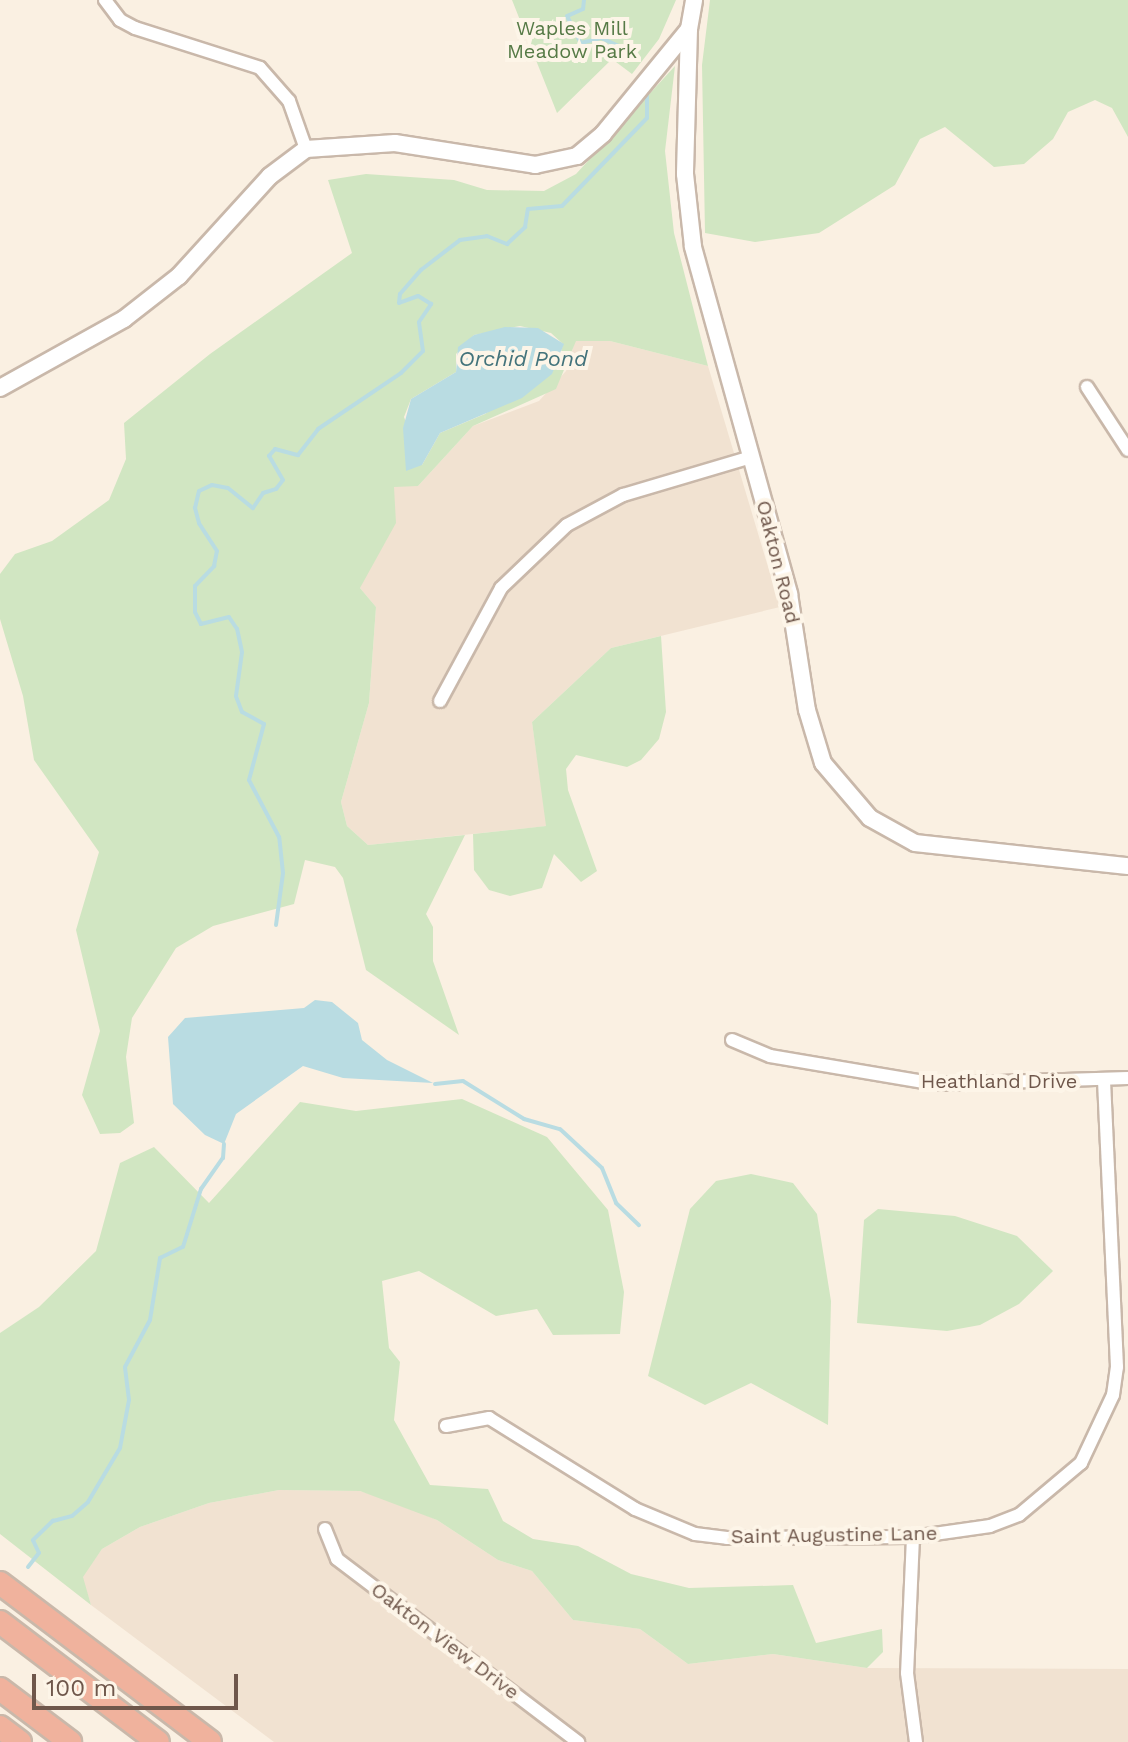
<!DOCTYPE html>
<html>
<head>
<meta charset="utf-8">
<style>
  body { margin:0 }
  #map { position:relative; width:1128px; height:1742px; overflow:hidden; background:#faf0e2; font-family:"Work Sans",sans-serif }
  div>[style] { position:absolute }
  .residential>* { inset:0; background:#f1e2d1 }
  .green>* { inset:0; background:#d1e6c2 }
  .water>* { inset:0; background:#b9dce2 }
  .stream>* { height:4px; margin:-2px; padding:0 2px; transform-origin:2px; border-radius:2px; background:#b9dce2 }
  .roads { filter:drop-shadow(2px 0 #c9b8aa) drop-shadow(-2px 0 #c9b8aa) drop-shadow(0 2px #c9b8aa) drop-shadow(0 -2px #c9b8aa) }
  .street>* { height:12px; margin:-6px; padding:0 6px; transform-origin:6px; border-radius:6px; background:#fff }
  .secondary>* { height:16px; margin:-8px; padding:0 8px; transform-origin:8px; border-radius:8px; background:#fff }
  .highway>* { height:22px; margin:-11px; padding:0 11px; transform-origin:11px; border-radius:11px; background:#f0b29d }
  span { translate:-50% -50%; white-space:nowrap; text-align:center; line-height:1.15; -webkit-text-stroke:8px #fdf5e8; paint-order:stroke }
  .park-label { font-size:20px; color:#567a46 }
  .street-label { font-size:20px; color:#6f574b }
  .water-label { font-size:22px; color:#43737b; font-style:italic }
  .scale { position:absolute; left:32px; top:1674px; width:206px; height:36px; box-sizing:border-box; border:4px solid #6f574b; border-top:0; padding-left:10px; font-size:24px; line-height:28px; white-space:nowrap; color:#6f574b; -webkit-text-stroke:6px #fdf5e8; paint-order:stroke }
</style>
</head>
<body>
<div id="map">
  <div class="residential">
    <div style="clip-path:polygon(575px 341px,610px 341px,708px 366px,780px 607px,611px 648px,532px 722px,547px 826px,368px 845px,347px 826px,341px 802px,369px 703px,376px 607px,360px 588px,373px 555px,386px 541px,394px 486px,418px 486px,473px 426px,539px 401px,566px 371px)"></div>
    <div style="clip-path:polygon(279px 1490px,360px 1491px,399px 1503px,437px 1520px,498px 1560px,532px 1571px,573px 1620px,640px 1629px,688px 1664px,773px 1654px,867px 1668px,1128px 1669px,1128px 1742px,274px 1742px,91px 1605px,82px 1577px,102px 1549px,140px 1527px,209px 1503px)"></div>
  </div>
  <div class="green">
    <div style="clip-path:polygon(512px 0,676px 0,659px 39px,632px 74px,612px 59px,557px 113px)"></div>
    <div style="clip-path:polygon(710px 0,1128px 0,1128px 137px,1112px 108px,1095px 100px,1068px 112px,1053px 139px,1024px 164px,994px 167px,945px 127px,920px 139px,895px 185px,819px 233px,755px 242px,705px 233px,702px 65px)"></div>
    <div style="clip-path:polygon(evenodd,675px 66px,665px 151px,674px 233px,708px 366px,610px 341px,576px 341px,556px 389px,473px 426px,418px 486px,394px 487px,396px 523px,360px 588px,376px 607px,369px 703px,341px 802px,347px 826px,368px 845px,465px 835px,426px 914px,433px 927px,433px 961px,459px 1035px,366px 970px,343px 878px,335px 867px,305px 860px,294px 904px,213px 926px,176px 948px,132px 1018px,126px 1057px,134px 1123px,120px 1133px,100px 1134px,82px 1095px,100px 1031px,76px 930px,99px 852px,34px 760px,23px 696px,0 619px,0 574px,15px 554px,52px 541px,109px 500px,126px 459px,124px 423px,210px 354px,352px 253px,328px 180px,366px 174px,454px 180px,487px 190px,544px 191px,576px 174px,675px 66px,520px 326px,551px 333px,563px 344px,558px 365px,485px 414px,440px 433px,422px 465px,404px 417px,411px 399px,456px 372px,456px 354px,474px 335px,520px 326px)"></div>
    <div style="clip-path:polygon(661px 636px,666px 712px,659px 739px,641px 760px,627px 767px,576px 755px,566px 769px,568px 790px,597px 871px,581px 882px,554px 854px,542px 888px,510px 896px,489px 890px,474px 870px,473px 834px,546px 826px,532px 722px,611px 648px)"></div>
    <div style="clip-path:polygon(462px 1099px,547px 1137px,608px 1210px,624px 1292px,620px 1334px,553px 1335px,537px 1309px,496px 1316px,419px 1271px,382px 1281px,389px 1348px,400px 1362px,394px 1420px,430px 1485px,488px 1489px,503px 1521px,533px 1539px,578px 1546px,631px 1574px,689px 1588px,793px 1585px,816px 1643px,882px 1629px,883px 1652px,867px 1668px,773px 1654px,688px 1664px,640px 1629px,573px 1620px,532px 1571px,498px 1560px,437px 1520px,360px 1491px,279px 1490px,209px 1503px,140px 1527px,102px 1549px,83px 1577px,91px 1605px,0 1534px,0 1333px,39px 1307px,96px 1251px,120px 1163px,154px 1147px,209px 1203px,300px 1102px,356px 1111px)"></div>
    <div style="clip-path:polygon(751px 1174px,793px 1183px,817px 1214px,831px 1301px,828px 1425px,751px 1383px,705px 1405px,648px 1376px,690px 1209px,716px 1181px)"></div>
    <div style="clip-path:polygon(878px 1209px,955px 1216px,1017px 1236px,1053px 1271px,1019px 1304px,980px 1325px,947px 1331px,857px 1323px,864px 1220px)"></div>
  </div>
  <div class="water">
    <div style="clip-path:polygon(505px 327px,538px 328px,564px 344px,552px 374px,522px 398px,440px 433px,422px 465px,406px 471px,403px 428px,411px 399px,456px 372px,458px 347px,474px 335px)"></div>
    <div style="clip-path:polygon(315px 1000px,332px 1002px,358px 1023px,362px 1040px,387px 1060px,433px 1083px,343px 1078px,303px 1066px,236px 1114px,224px 1144px,205px 1135px,173px 1104px,168px 1037px,185px 1018px,304px 1008px)"></div>
  </div>
  <div class="stream">
    <div style="left:584px;top:0;width:9px;rotate:96deg"></div>
    <div style="left:583px;top:9px;width:17px;rotate:156deg"></div>
    <div style="left:567px;top:16px;width:30px;rotate:63deg"></div>
    <div style="left:581px;top:43px;width:21px;rotate:-14deg"></div>
    <div style="left:601px;top:38px;width:30px;rotate:24deg"></div>
    <div style="left:276px;top:925px;width:52px;rotate:-82.3deg"></div>
    <div style="left:283px;top:873px;width:36px;rotate:-96deg"></div>
    <div style="left:279px;top:837px;width:64px;rotate:-117.8deg"></div>
    <div style="left:249px;top:780px;width:58px;rotate:-75deg"></div>
    <div style="left:264px;top:724px;width:25px;rotate:-151deg"></div>
    <div style="left:242px;top:712px;width:17px;rotate:-111deg"></div>
    <div style="left:236px;top:696px;width:44px;rotate:-82.2deg"></div>
    <div style="left:242px;top:652px;width:24px;rotate:-102deg"></div>
    <div style="left:237px;top:629px;width:14px;rotate:-124deg"></div>
    <div style="left:229px;top:617px;width:29px;rotate:166deg"></div>
    <div style="left:201px;top:624px;width:13px;rotate:-117deg"></div>
    <div style="left:195px;top:612px;width:26px;rotate:-90deg"></div>
    <div style="left:195px;top:586px;width:28px;rotate:-46deg"></div>
    <div style="left:214px;top:566px;width:15px;rotate:-79deg"></div>
    <div style="left:217px;top:551px;width:33px;rotate:-123deg"></div>
    <div style="left:199px;top:523px;width:16px;rotate:-105deg"></div>
    <div style="left:195px;top:508px;width:17px;rotate:-77deg"></div>
    <div style="left:199px;top:491px;width:14px;rotate:-25deg"></div>
    <div style="left:212px;top:485px;width:16px;rotate:11deg"></div>
    <div style="left:228px;top:488px;width:32px;rotate:39deg"></div>
    <div style="left:253px;top:508px;width:18px;rotate:-56deg"></div>
    <div style="left:263px;top:493px;width:14px;rotate:-17deg"></div>
    <div style="left:276px;top:489px;width:11px;rotate:-52deg"></div>
    <div style="left:283px;top:480px;width:28px;rotate:-120deg"></div>
    <div style="left:269px;top:456px;width:9px;rotate:-49deg"></div>
    <div style="left:275px;top:449px;width:24px;rotate:15deg"></div>
    <div style="left:298px;top:455px;width:33px;rotate:-52deg"></div>
    <div style="left:318px;top:429px;width:100px;rotate:-34deg"></div>
    <div style="left:401px;top:373px;width:31px;rotate:-45deg"></div>
    <div style="left:423px;top:351px;width:29px;rotate:-98deg"></div>
    <div style="left:419px;top:322px;width:22px;rotate:-56deg"></div>
    <div style="left:431px;top:304px;width:15px;rotate:-148deg"></div>
    <div style="left:418px;top:296px;width:20px;rotate:160deg"></div>
    <div style="left:399px;top:303px;width:9px;rotate:-84deg"></div>
    <div style="left:400px;top:294px;width:32px;rotate:-49deg"></div>
    <div style="left:421px;top:270px;width:49px;rotate:-37.6deg"></div>
    <div style="left:460px;top:240px;width:27px;rotate:-8deg"></div>
    <div style="left:487px;top:236px;width:22px;rotate:22deg"></div>
    <div style="left:507px;top:244px;width:25px;rotate:-43deg"></div>
    <div style="left:525px;top:227px;width:18px;rotate:-81deg"></div>
    <div style="left:528px;top:209px;width:34px;rotate:-5deg"></div>
    <div style="left:562px;top:206px;width:122px;rotate:-46deg"></div>
    <div style="left:647px;top:118px;width:25px;rotate:-90deg"></div>
    <div style="left:647px;top:93px;width:19px;rotate:-51deg"></div>
    <div style="left:435px;top:1084px;width:28px;rotate:-6deg"></div>
    <div style="left:463px;top:1081px;width:72px;rotate:31.9deg"></div>
    <div style="left:524px;top:1119px;width:37px;rotate:16deg"></div>
    <div style="left:560px;top:1129px;width:57px;rotate:42.9deg"></div>
    <div style="left:602px;top:1168px;width:38px;rotate:68deg"></div>
    <div style="left:616px;top:1203px;width:32px;rotate:44deg"></div>
    <div style="left:28px;top:1567px;width:18px;rotate:-52deg"></div>
    <div style="left:39px;top:1553px;width:14px;rotate:-115deg"></div>
    <div style="left:33px;top:1540px;width:28px;rotate:-44deg"></div>
    <div style="left:53px;top:1521px;width:20px;rotate:-15deg"></div>
    <div style="left:72px;top:1516px;width:21px;rotate:-41deg"></div>
    <div style="left:88px;top:1502px;width:63px;rotate:-59.3deg"></div>
    <div style="left:120px;top:1448px;width:49px;rotate:-79.4deg"></div>
    <div style="left:129px;top:1400px;width:33px;rotate:-97deg"></div>
    <div style="left:125px;top:1367px;width:53px;rotate:-62deg"></div>
    <div style="left:150px;top:1320px;width:63px;rotate:-80.8deg"></div>
    <div style="left:160px;top:1258px;width:25px;rotate:-26deg"></div>
    <div style="left:183px;top:1247px;width:61px;rotate:-72.8deg"></div>
    <div style="left:201px;top:1189px;width:38px;rotate:-55deg"></div>
    <div style="left:223px;top:1158px;width:14px;rotate:-86deg"></div>
  </div>
  <div class="roads">
    <div class="street">
      <div style="left:105px;top:0;width:25px;rotate:53deg"></div>
      <div style="left:120px;top:20px;width:17px;rotate:28deg"></div>
      <div style="left:135px;top:28px;width:131px;rotate:17.7deg"></div>
      <div style="left:260px;top:68px;width:44px;rotate:48.7deg"></div>
      <div style="left:289px;top:101px;width:51px;rotate:70.5deg"></div>
      <div style="left:1087px;top:387px;width:75px;rotate:56.9deg"></div>
      <div style="left:440px;top:701px;width:128px;rotate:-61.6deg"></div>
      <div style="left:501px;top:588px;width:91px;rotate:-43.7deg"></div>
      <div style="left:567px;top:525px;width:64px;rotate:-28.2deg"></div>
      <div style="left:623px;top:495px;width:134px;rotate:-16.5deg"></div>
      <div style="left:732px;top:1040px;width:41px;rotate:22.8deg"></div>
      <div style="left:770px;top:1056px;width:168px;rotate:9.6deg"></div>
      <div style="left:936px;top:1084px;width:192px;rotate:-1.8deg"></div>
      <div style="left:446px;top:1426px;width:44px;rotate:-10.5deg"></div>
      <div style="left:489px;top:1418px;width:172px;rotate:31.9deg"></div>
      <div style="left:635px;top:1509px;width:65px;rotate:22.6deg"></div>
      <div style="left:695px;top:1534px;width:32px;rotate:7deg"></div>
      <div style="left:727px;top:1538px;width:186px;rotate:-0.3deg"></div>
      <div style="left:913px;top:1537px;width:78px;rotate:-8.1deg"></div>
      <div style="left:990px;top:1526px;width:31px;rotate:-21deg"></div>
      <div style="left:1019px;top:1515px;width:81px;rotate:-40deg"></div>
      <div style="left:1081px;top:1463px;width:75px;rotate:-64.8deg"></div>
      <div style="left:1113px;top:1395px;width:28px;rotate:-82deg"></div>
      <div style="left:1117px;top:1367px;width:287px;rotate:-92.6deg"></div>
      <div style="left:325px;top:1529px;width:32px;rotate:68deg"></div>
      <div style="left:337px;top:1559px;width:303px;rotate:37.2deg"></div>
      <div style="left:913px;top:1537px;width:136px;rotate:92.5deg"></div>
      <div style="left:907px;top:1673px;width:70px;rotate:82.6deg"></div>
    </div>
    <div class="secondary">
      <div style="left:689px;top:29px;width:145px;rotate:91.6deg"></div>
      <div style="left:685px;top:174px;width:73px;rotate:83.7deg"></div>
      <div style="left:693px;top:247px;width:360px;rotate:74.5deg"></div>
      <div style="left:789px;top:594px;width:117px;rotate:81.2deg"></div>
      <div style="left:807px;top:710px;width:55px;rotate:73.2deg"></div>
      <div style="left:823px;top:763px;width:72px;rotate:49.5deg"></div>
      <div style="left:870px;top:818px;width:51px;rotate:29.1deg"></div>
      <div style="left:915px;top:843px;width:214px;rotate:6.2deg"></div>
      <div style="left:0;top:388px;width:142px;rotate:-29.1deg"></div>
      <div style="left:124px;top:319px;width:70px;rotate:-38deg"></div>
      <div style="left:179px;top:276px;width:135px;rotate:-47.7deg"></div>
      <div style="left:270px;top:176px;width:45px;rotate:-36.9deg"></div>
      <div style="left:306px;top:149px;width:89px;rotate:-3.9deg"></div>
      <div style="left:395px;top:143px;width:142px;rotate:8.9deg"></div>
      <div style="left:535px;top:165px;width:43px;rotate:-12.1deg"></div>
      <div style="left:577px;top:156px;width:34px;rotate:-40deg"></div>
      <div style="left:603px;top:134px;width:136px;rotate:-50.7deg"></div>
      <div style="left:689px;top:29px;width:29px;rotate:-80deg"></div>
    </div>
    <div class="highway">
      <div style="left:0;top:1583px;width:263px;rotate:37.1deg"></div>
      <div style="left:0;top:1622px;width:198px;rotate:37.2deg"></div>
      <div style="left:0;top:1689px;width:88px;rotate:37.1deg"></div>
      <div style="left:0;top:1727px;width:25px;rotate:37deg"></div>
    </div>
  </div>
  <div class="park-label">
    <span style="left:572px;top:40px">Waples Mill<br>Meadow Park</span>
  </div>
  <div class="street-label">
    <span style="left:778px;top:562px;rotate:76deg">Oakton Road</span>
    <span style="left:999px;top:1081px">Heathland Drive</span>
    <span style="left:834px;top:1535px;rotate:-1deg">Saint Augustine Lane</span>
    <span style="left:445px;top:1641px;rotate:37deg">Oakton View Drive</span>
  </div>
  <div class="water-label">
    <span style="left:523px;top:359px">Orchid Pond</span>
  </div>
  <div class="scale">100 m</div>
</div>
</body>
</html>
